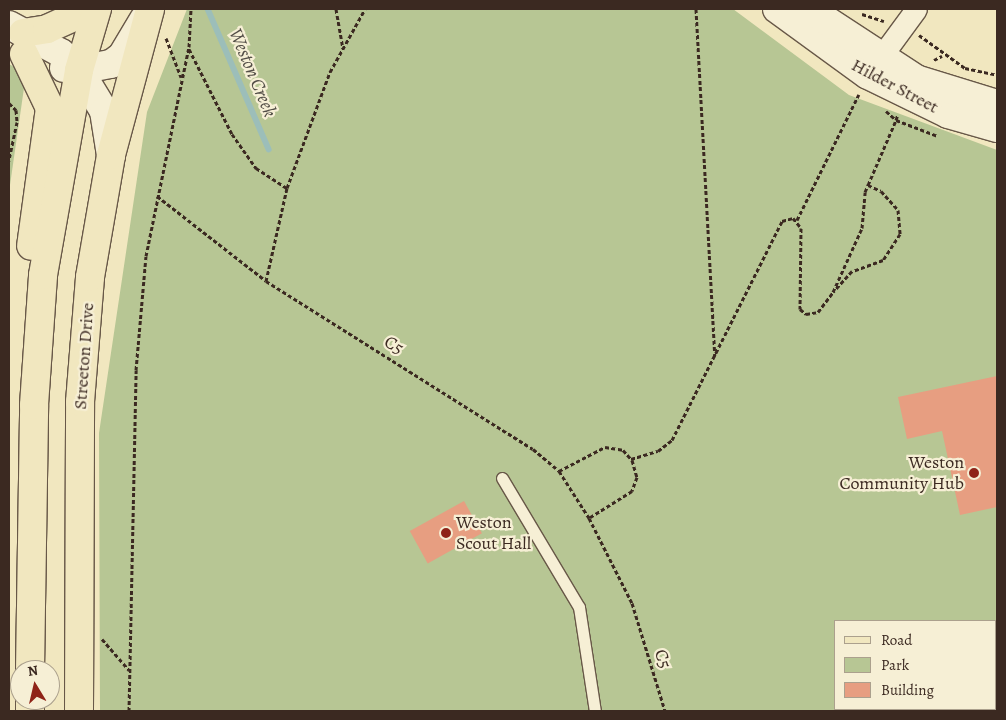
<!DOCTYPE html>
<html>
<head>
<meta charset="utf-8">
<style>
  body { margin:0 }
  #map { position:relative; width:1006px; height:720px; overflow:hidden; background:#f1e7bf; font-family:Alegreya,serif }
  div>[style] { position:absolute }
  .green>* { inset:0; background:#b7c694 }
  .stream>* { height:5.5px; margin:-2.75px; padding:0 2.75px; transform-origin:2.75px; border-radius:2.75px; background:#9cbeb9 }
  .building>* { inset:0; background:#e79e81; transform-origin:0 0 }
  .path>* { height:3px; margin-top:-1.5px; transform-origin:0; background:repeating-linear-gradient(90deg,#3b2921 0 4px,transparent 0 6.5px) }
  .roads { filter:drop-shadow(1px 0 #685848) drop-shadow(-1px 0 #685848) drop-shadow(0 1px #685848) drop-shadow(0 -1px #685848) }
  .lane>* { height:11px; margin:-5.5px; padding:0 5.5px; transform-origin:5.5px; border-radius:5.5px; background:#f6efd5 }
  .street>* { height:21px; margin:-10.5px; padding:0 10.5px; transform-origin:10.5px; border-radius:10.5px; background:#f6efd5 }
  .secondary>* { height:28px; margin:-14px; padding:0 14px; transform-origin:14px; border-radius:14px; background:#f6efd5 }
  .primary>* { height:28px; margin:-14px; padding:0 14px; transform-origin:14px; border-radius:14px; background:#f1e7bf }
  .dots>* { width:14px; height:14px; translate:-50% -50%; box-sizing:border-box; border:2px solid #f6efd5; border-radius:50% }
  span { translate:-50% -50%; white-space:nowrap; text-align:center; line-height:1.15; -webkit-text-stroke:4.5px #f6efd5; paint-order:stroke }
  .street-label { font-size:18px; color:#3b2921 }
  .poi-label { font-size:18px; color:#3b2921 }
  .right { translate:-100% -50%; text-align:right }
  .left { translate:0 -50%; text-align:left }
  .water-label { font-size:19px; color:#534e47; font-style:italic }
  .frame { position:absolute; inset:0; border:10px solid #3b2921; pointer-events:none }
  .legend { position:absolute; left:834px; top:620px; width:162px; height:90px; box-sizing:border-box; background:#f6efd5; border:1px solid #aba08d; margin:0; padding:6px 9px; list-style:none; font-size:15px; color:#3b2921 }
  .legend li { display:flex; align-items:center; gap:10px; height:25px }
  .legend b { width:25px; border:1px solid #aba08d }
  .north { position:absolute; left:10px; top:660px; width:50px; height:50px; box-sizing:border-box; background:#f6efd5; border:1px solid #aba08d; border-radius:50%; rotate:351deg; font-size:14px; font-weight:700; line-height:20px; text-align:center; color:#3b2921 }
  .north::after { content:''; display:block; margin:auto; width:18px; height:22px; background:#8f2418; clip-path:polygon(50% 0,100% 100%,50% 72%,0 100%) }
</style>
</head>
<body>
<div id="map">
  <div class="green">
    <div style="clip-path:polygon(evenodd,187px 9px,733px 9px,849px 95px,997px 150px,997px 710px,100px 711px,99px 433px,147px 112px,187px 9px,835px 621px,995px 621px,995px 709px,835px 709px,835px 621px)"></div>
    <div style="clip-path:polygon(9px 64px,26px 74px,9px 192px)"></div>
  </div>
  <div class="stream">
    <div style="left:208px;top:9px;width:153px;rotate:66.5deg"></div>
  </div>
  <div class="building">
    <div style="clip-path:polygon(997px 376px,997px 507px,960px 515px,942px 431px,907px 439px,898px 397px)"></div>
    <div style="left:464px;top:501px;width:37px;height:62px;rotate:61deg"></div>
  </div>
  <div class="path">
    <div style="left:336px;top:9px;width:40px;rotate:80deg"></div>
    <div style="left:696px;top:9px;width:347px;rotate:86.9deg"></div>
    <div style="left:862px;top:14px;width:23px;rotate:18deg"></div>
    <div style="left:919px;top:35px;width:57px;rotate:35.7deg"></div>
    <div style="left:965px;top:68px;width:33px;rotate:12deg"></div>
    <div style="left:166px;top:38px;width:42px;rotate:69deg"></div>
    <div style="left:189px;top:49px;width:95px;rotate:63.2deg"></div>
    <div style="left:232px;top:134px;width:42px;rotate:54.8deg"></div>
    <div style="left:256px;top:168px;width:37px;rotate:33deg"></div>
    <div style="left:934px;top:60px;width:9px;rotate:-27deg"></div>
    <div style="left:9px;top:103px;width:10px;rotate:45deg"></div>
    <div style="left:16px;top:110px;width:12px;rotate:85deg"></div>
    <div style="left:17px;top:122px;width:40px;rotate:102deg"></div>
    <div style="left:886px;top:111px;width:13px;rotate:42deg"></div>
    <div style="left:896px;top:120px;width:45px;rotate:20.9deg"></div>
    <div style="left:868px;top:185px;width:14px;rotate:25deg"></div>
    <div style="left:881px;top:191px;width:25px;rotate:48deg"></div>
    <div style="left:898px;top:210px;width:24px;rotate:85deg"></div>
    <div style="left:900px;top:234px;width:31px;rotate:123deg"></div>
    <div style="left:883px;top:260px;width:33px;rotate:160deg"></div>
    <div style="left:852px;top:271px;width:28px;rotate:132deg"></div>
    <div style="left:833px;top:292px;width:70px;rotate:-65.6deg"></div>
    <div style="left:862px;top:228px;width:36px;rotate:-85deg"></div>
    <div style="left:865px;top:192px;width:8px;rotate:-67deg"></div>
    <div style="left:868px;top:185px;width:71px;rotate:-66.7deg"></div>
    <div style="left:896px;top:120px;width:6px;rotate:-72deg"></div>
    <div style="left:157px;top:196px;width:138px;rotate:37.9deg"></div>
    <div style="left:266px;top:281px;width:315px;rotate:32.2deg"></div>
    <div style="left:533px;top:449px;width:34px;rotate:40deg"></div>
    <div style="left:559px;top:471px;width:56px;rotate:57.4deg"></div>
    <div style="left:589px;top:518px;width:95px;rotate:63.2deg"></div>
    <div style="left:632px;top:603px;width:113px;rotate:73deg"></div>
    <div style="left:797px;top:220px;width:140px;rotate:-63.8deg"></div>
    <div style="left:266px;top:281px;width:95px;rotate:-77.3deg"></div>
    <div style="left:287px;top:188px;width:124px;rotate:-69.7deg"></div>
    <div style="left:330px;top:72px;width:72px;rotate:-60.9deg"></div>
    <div style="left:631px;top:459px;width:28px;rotate:-17deg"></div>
    <div style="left:658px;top:451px;width:18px;rotate:-38deg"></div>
    <div style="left:672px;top:440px;width:245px;rotate:-63.3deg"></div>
    <div style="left:782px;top:221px;width:11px;rotate:-15deg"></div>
    <div style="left:793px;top:218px;width:13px;rotate:51deg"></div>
    <div style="left:801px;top:228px;width:81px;rotate:90.7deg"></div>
    <div style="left:800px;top:309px;width:8px;rotate:40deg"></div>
    <div style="left:806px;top:314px;width:12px;rotate:-9deg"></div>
    <div style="left:818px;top:312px;width:25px;rotate:-53deg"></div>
    <div style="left:559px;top:471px;width:52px;rotate:-27.6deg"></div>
    <div style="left:605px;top:447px;width:18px;rotate:9deg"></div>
    <div style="left:623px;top:450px;width:13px;rotate:48deg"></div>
    <div style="left:632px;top:460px;width:18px;rotate:74deg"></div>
    <div style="left:637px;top:477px;width:15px;rotate:110deg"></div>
    <div style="left:632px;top:491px;width:51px;rotate:147.9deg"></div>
    <div style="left:102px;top:639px;width:41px;rotate:48.9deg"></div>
    <div style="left:995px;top:691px;width:2px;rotate:-27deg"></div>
    <div style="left:129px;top:711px;width:341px;rotate:-88.8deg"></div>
    <div style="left:136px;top:370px;width:114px;rotate:-85deg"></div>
    <div style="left:146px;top:256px;width:213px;rotate:-78.4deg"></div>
    <div style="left:189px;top:47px;width:38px;rotate:-87deg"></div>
    <div style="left:888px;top:711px;width:13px;rotate:-9deg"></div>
  </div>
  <div class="roads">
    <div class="lane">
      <div style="left:502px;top:478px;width:150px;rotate:59.2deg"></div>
      <div style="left:579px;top:607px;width:105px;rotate:81.3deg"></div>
    </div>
    <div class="street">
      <div style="left:872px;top:69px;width:74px;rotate:-53.7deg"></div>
    </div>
    <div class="secondary">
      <div style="left:777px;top:9px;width:112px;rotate:36deg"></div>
      <div style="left:868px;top:75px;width:89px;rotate:26deg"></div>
      <div style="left:948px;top:114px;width:51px;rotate:15.9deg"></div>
      <div style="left:809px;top:9px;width:128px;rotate:33.2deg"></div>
      <div style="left:916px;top:79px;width:85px;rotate:17.2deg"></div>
      <div style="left:9px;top:25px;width:59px;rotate:28.3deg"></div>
      <div style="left:61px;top:53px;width:25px;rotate:43deg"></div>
      <div style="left:79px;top:70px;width:48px;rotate:58.6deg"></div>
      <div style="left:104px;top:111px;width:45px;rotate:81deg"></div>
      <div style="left:64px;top:68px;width:15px;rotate:8deg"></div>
      <div style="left:79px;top:70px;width:33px;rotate:-11deg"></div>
      <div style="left:111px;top:64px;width:14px;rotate:-36deg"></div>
      <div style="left:122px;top:56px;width:43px;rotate:-59.3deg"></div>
    </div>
    <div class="primary">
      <div style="left:23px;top:33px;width:24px;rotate:-9deg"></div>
      <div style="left:47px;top:29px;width:48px;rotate:-24.4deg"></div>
      <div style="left:24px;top:54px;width:60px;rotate:64.3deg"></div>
      <div style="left:50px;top:108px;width:139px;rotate:97.8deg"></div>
      <div style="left:30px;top:670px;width:265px;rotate:-89.1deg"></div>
      <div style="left:34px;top:405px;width:130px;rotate:-86deg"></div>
      <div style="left:43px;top:275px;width:208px;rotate:-80deg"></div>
      <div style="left:79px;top:70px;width:64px;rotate:-73.6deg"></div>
      <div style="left:30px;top:711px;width:11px;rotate:-90deg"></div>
      <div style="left:79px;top:711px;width:309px;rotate:-89.8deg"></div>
      <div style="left:80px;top:402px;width:125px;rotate:-85.4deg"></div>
      <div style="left:90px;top:277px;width:124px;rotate:-80.2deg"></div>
      <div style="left:111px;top:155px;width:151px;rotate:-75deg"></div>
    </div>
  </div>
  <div class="dots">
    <div style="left:974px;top:473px;background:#8f2418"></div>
    <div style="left:446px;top:533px;background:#8f2418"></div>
  </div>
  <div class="street-label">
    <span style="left:895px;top:86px;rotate:28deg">Hilder Street</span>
    <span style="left:394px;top:345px;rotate:32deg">C5</span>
    <span style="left:84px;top:356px;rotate:-86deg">Streeton Drive</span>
    <span style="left:663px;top:659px;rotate:73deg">C5</span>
  </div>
  <div class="poi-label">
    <span class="right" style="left:964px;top:473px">Weston<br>Community Hub</span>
    <span class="left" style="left:456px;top:533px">Weston<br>Scout Hall</span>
  </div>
  <div class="water-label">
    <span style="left:252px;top:73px;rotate:67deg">Weston Creek</span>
  </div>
  <div class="frame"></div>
  <ul class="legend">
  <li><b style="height:6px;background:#f1e7bf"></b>Road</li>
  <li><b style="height:14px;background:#b7c694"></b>Park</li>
  <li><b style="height:14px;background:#e79e81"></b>Building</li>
  </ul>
  <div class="north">N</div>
</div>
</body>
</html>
